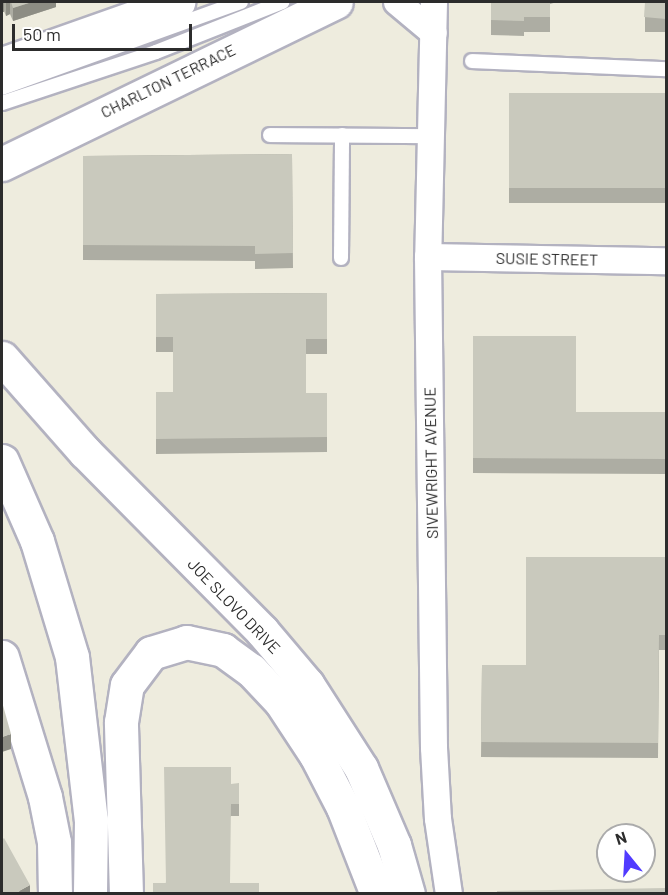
<!DOCTYPE html>
<html>
<head>
<meta charset="utf-8">
<style>
  body { margin:0 }
  #map { position:relative; width:668px; height:895px; overflow:hidden; background:#eeecde; font-family:Barlow,sans-serif }
  div>[style] { position:absolute }
  .roads { filter:drop-shadow(2px 0 #b3b2c0) drop-shadow(-2px 0 #b3b2c0) drop-shadow(0 2px #b3b2c0) drop-shadow(0 -2px #b3b2c0) }
  .service>* { height:14px; margin:-7px; padding:0 7px; transform-origin:7px; border-radius:7px; background:#fff }
  .minor>* { height:26px; margin:-13px; padding:0 13px; transform-origin:13px; border-radius:13px; background:#fff }
  .secondary>* { height:33px; margin:-16.5px; padding:0 16.5px; transform-origin:16.5px; border-radius:16.5px; background:#fff }
  .wall>* { inset:0; background:#adada3; transform-origin:0 0 }
  .shaded-wall>* { inset:0; background:#8d8d84; transform-origin:0 0 }
  .building>* { inset:0; background:#c9c9bd; transform-origin:0 0 }
  span { translate:-50% -50%; white-space:nowrap; text-align:center; line-height:1.15; -webkit-text-stroke:5px #fff; paint-order:stroke }
  .street-label { font-size:16px; color:#2c2c2c }
  .frame { position:absolute; inset:0; border:3px solid #2c2c2c; pointer-events:none }
  .north { position:absolute; left:596px; top:823px; width:60px; height:60px; box-sizing:border-box; background:#fff; border:2px solid #ababab; border-radius:50%; rotate:342deg; font-size:16px; font-weight:700; line-height:24px; text-align:center; color:#2c2c2c }
  .north::after { content:''; display:block; margin:auto; width:21px; height:27px; background:#513bff; clip-path:polygon(50% 0,100% 100%,50% 72%,0 100%) }
  .scale { position:absolute; left:12px; top:24px; width:180px; height:27px; box-sizing:border-box; border:3px solid #2c2c2c; border-top:0; padding-left:8px; font-size:18px; line-height:21px; white-space:nowrap; color:#2c2c2c; -webkit-text-stroke:4px #fff; paint-order:stroke }
</style>
</head>
<body>
<div id="map">
  <div class="roads">
    <div class="service">
      <div style="left:472px;top:61px;width:194px;rotate:2.4deg"></div>
      <div style="left:2px;top:88px;width:254px;rotate:-19.8deg"></div>
      <div style="left:2px;top:103px;width:162px;rotate:-18.3deg"></div>
      <div style="left:156px;top:52px;width:136px;rotate:-21.6deg"></div>
      <div style="left:270px;top:135px;width:161px;rotate:0.4deg"></div>
      <div style="left:341px;top:258px;width:123px;rotate:-89.5deg"></div>
    </div>
    <div class="minor">
      <div style="left:397px;top:2px;width:48px;rotate:40deg"></div>
      <div style="left:434px;top:2px;width:255px;rotate:91.3deg"></div>
      <div style="left:428px;top:257px;width:491px;rotate:89.3deg"></div>
      <div style="left:434px;top:748px;width:71px;rotate:86.8deg"></div>
      <div style="left:438px;top:819px;width:76px;rotate:81.7deg"></div>
      <div style="left:428px;top:257px;width:238px;rotate:1deg"></div>
    </div>
    <div class="secondary">
      <div style="left:2px;top:64px;width:187px;rotate:-19.4deg"></div>
      <div style="left:2px;top:164px;width:371px;rotate:-25.9deg"></div>
      <div style="left:2px;top:358px;width:125px;rotate:48.6deg"></div>
      <div style="left:85px;top:452px;width:252px;rotate:45.3deg"></div>
      <div style="left:262px;top:631px;width:70px;rotate:49.7deg"></div>
      <div style="left:307px;top:684px;width:100px;rotate:57.3deg"></div>
      <div style="left:361px;top:768px;width:84px;rotate:66.8deg"></div>
      <div style="left:394px;top:845px;width:51px;rotate:74.1deg"></div>
      <div style="left:2px;top:461px;width:87px;rotate:66.4deg"></div>
      <div style="left:37px;top:541px;width:121px;rotate:73.2deg"></div>
      <div style="left:72px;top:657px;width:164px;rotate:83.4deg"></div>
      <div style="left:91px;top:820px;width:74px;rotate:90.8deg"></div>
      <div style="left:2px;top:657px;width:146px;rotate:72.9deg"></div>
      <div style="left:45px;top:797px;width:46px;rotate:78.7deg"></div>
      <div style="left:54px;top:842px;width:52px;rotate:88.9deg"></div>
      <div style="left:126px;top:894px;width:172px;rotate:-91.7deg"></div>
      <div style="left:121px;top:722px;width:37px;rotate:-81deg"></div>
      <div style="left:127px;top:685px;width:40px;rotate:-53deg"></div>
      <div style="left:151px;top:653px;width:37px;rotate:-17deg"></div>
      <div style="left:186px;top:642px;width:38px;rotate:12deg"></div>
      <div style="left:223px;top:650px;width:34px;rotate:36deg"></div>
      <div style="left:251px;top:670px;width:44px;rotate:46.8deg"></div>
      <div style="left:281px;top:702px;width:64px;rotate:56.6deg"></div>
      <div style="left:316px;top:755px;width:59px;rotate:62.6deg"></div>
      <div style="left:343px;top:807px;width:93px;rotate:68.7deg"></div>
    </div>
  </div>
  <div class="wall">
    <div style="clip-path:polygon(2px 2px,56px 2px,56px 7px,13px 21px,10px 14px,6px 16px,4px 11px,2px 12px)"></div>
    <div style="clip-path:polygon(491px 2px,557px 2px,550px 4px,550px 32px,524px 32px,524px 36px,491px 35px)"></div>
    <div style="left:645px;top:2px;width:21px;height:30px"></div>
    <div style="left:509px;top:93px;width:157px;height:110px"></div>
    <div style="clip-path:polygon(292px 154px,293px 268px,255px 269px,255px 261px,83px 260px,83px 156px)"></div>
    <div style="clip-path:polygon(327px 293px,327px 354px,306px 354px,306px 393px,327px 393px,327px 452px,156px 454px,156px 392px,173px 392px,173px 352px,156px 352px,156px 294px)"></div>
    <div style="clip-path:polygon(473px 336px,576px 412px,666px 412px,666px 474px,473px 473px)"></div>
    <div style="clip-path:polygon(666px 557px,666px 650px,659px 650px,658px 758px,481px 757px,482px 665px,526px 665px)"></div>
    <div style="clip-path:polygon(239px 783px,239px 816px,231px 816px,165px 883px)"></div>
  </div>
  <div class="shaded-wall">
    <div style="left:2px;top:2px;width:2px;height:10px"></div>
    <div style="clip-path:polygon(6px 2px,10px 2px,10px 14px,6px 16px)"></div>
    <div style="clip-path:polygon(32px 2px,56px 2px,56px 7px,13px 21px,13px 8px)"></div>
    <div style="clip-path:polygon(11px 734px,11px 749px,2px 752px,2px 737px)"></div>
    <div style="clip-path:polygon(30px 885px,30px 892px,27px 894px,19px 894px,19px 891px)"></div>
  </div>
  <div class="building">
    <div style="clip-path:polygon(11px 2px,32px 2px,13px 8px)"></div>
    <div style="clip-path:polygon(491px 2px,550px 2px,550px 17px,524px 17px,524px 21px,491px 20px)"></div>
    <div style="clip-path:polygon(645px 2px,666px 2px,666px 19px,644px 17px)"></div>
    <div style="left:509px;top:93px;width:157px;height:95px"></div>
    <div style="clip-path:polygon(292px 154px,293px 253px,255px 254px,255px 246px,83px 245px,83px 156px)"></div>
    <div style="clip-path:polygon(327px 293px,327px 339px,306px 339px,306px 393px,327px 393px,327px 437px,156px 439px,156px 392px,173px 392px,173px 337px,156px 337px,156px 294px)"></div>
    <div style="clip-path:polygon(473px 336px,576px 336px,576px 412px,666px 412px,666px 459px,473px 458px)"></div>
    <div style="clip-path:polygon(526px 557px,666px 557px,666px 635px,659px 635px,658px 743px,481px 742px,482px 665px,526px 665px)"></div>
    <div style="clip-path:polygon(2px 702px,11px 734px,2px 737px)"></div>
    <div style="clip-path:polygon(164px 767px,231px 767px,231px 784px,239px 783px,239px 804px,231px 804px,230px 883px,259px 883px,259px 894px,153px 894px,153px 883px,166px 883px)"></div>
    <div style="clip-path:polygon(4px 838px,30px 885px,19px 891px,21px 894px,2px 894px,2px 840px)"></div>
    <div style="clip-path:polygon(666px 888px,666px 894px,497px 894px,497px 891px)"></div>
  </div>
  <div class="street-label">
    <span style="left:168px;top:81px;rotate:-26deg">CHARLTON TERRACE</span>
    <span style="left:547px;top:259px;rotate:1deg">SUSIE STREET</span>
    <span style="left:431px;top:463px;rotate:-91deg">SIVEWRIGHT AVENUE</span>
    <span style="left:234px;top:606px;rotate:46deg">JOE SLOVO DRIVE</span>
  </div>
  <div class="frame"></div>
  <div class="north">N</div>
  <div class="scale">50 m</div>
</div>
</body>
</html>
